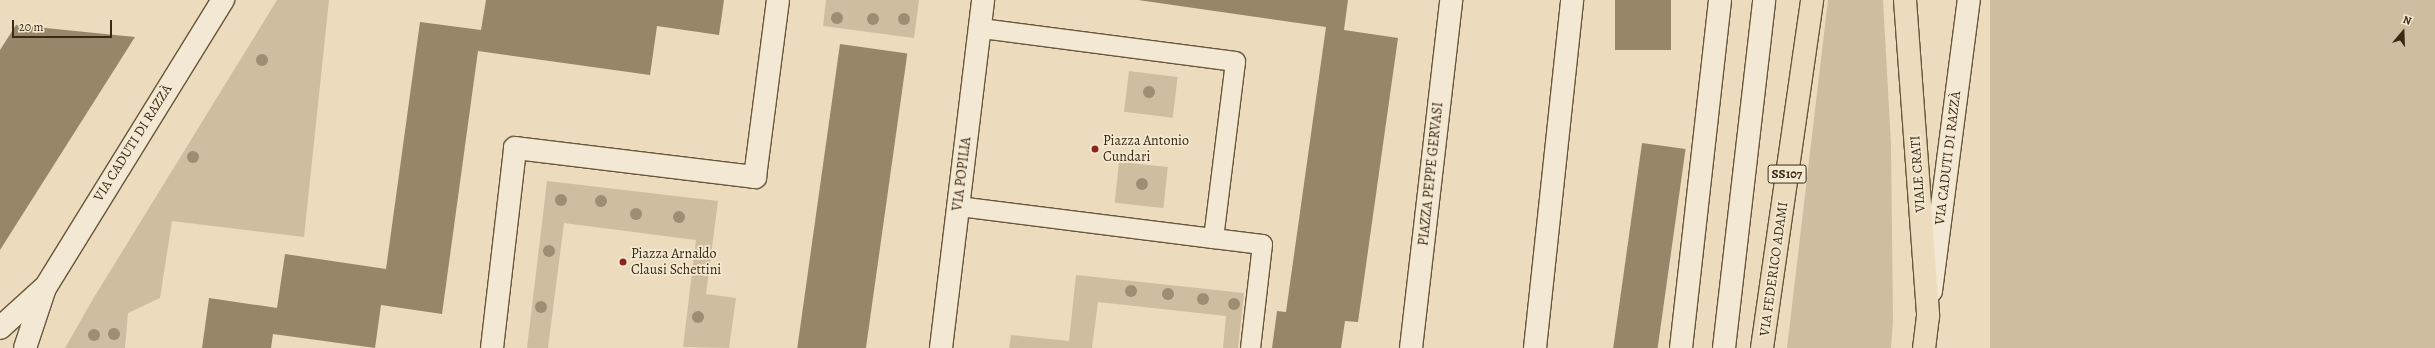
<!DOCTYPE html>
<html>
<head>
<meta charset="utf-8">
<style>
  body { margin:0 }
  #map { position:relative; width:2435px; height:348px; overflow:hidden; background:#ecdbbc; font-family:Alegreya,serif }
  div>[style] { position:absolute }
  .green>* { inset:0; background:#cebd9f; transform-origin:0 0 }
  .building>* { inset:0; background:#988669; transform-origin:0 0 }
  .roads { filter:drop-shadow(1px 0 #68563a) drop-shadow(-1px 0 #68563a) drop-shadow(0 1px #68563a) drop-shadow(0 -1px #68563a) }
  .service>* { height:19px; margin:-9.5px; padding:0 9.5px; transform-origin:9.5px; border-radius:9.5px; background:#f3e8d3 }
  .minor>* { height:22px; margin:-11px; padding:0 11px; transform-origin:11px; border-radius:11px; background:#f3e8d3 }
  .tertiary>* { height:22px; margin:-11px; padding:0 11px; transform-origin:11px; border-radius:11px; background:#f3e8d3 }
  .primary>* { height:22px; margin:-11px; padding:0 11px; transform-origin:11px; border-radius:11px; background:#ecdbbc }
  .trees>* { width:12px; height:12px; margin:-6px; border-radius:50%; background:#9f8d71 }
  .dots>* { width:11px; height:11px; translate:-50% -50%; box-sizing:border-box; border:2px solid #f3e8d3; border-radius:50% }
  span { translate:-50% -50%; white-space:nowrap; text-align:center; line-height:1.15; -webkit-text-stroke:3.5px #f3e8d3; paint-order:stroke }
  .shield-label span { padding:1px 3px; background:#f3e8d3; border:1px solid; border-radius:3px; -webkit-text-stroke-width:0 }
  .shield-label { font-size:13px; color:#3c290f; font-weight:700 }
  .poi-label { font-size:14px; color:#3c290f }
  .left { translate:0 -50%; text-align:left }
  .street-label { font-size:14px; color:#3c290f }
  .north { position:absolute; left:2383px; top:12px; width:40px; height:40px; -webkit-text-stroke:3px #f3e8d3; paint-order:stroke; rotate:19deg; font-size:11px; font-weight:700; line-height:16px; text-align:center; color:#3c290f }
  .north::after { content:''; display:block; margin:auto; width:14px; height:18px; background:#3c290f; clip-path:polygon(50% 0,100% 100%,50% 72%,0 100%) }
  .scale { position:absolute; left:12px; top:20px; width:100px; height:18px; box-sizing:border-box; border:2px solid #3c290f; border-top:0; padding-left:5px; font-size:12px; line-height:14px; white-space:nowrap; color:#3c290f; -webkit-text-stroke:3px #f3e8d3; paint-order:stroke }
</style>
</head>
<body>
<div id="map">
  <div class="green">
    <div style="clip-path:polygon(277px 0,329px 0,304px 237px,172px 221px,160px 298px,128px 313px,125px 348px,65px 348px,93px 299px)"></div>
    <div style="clip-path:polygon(826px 0,919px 0,914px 38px,823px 26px)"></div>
    <div style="clip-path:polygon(1828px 0,1883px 0,1891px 145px,1893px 321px,1891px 348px,1787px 348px)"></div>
    <div style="left:1990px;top:0;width:445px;height:350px"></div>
    <div style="left:1129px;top:71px;width:49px;height:41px;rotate:7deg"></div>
    <div style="left:1119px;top:162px;width:49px;height:41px;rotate:6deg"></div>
    <div style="clip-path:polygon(547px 181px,718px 201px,706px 294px,736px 298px,729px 348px,683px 347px,696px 240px,564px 223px,548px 348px,527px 348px)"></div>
    <div style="clip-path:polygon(1076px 275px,1244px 293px,1238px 348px,1223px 348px,1226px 316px,1098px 302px,1092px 348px,1009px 348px,1011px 335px,1069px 341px)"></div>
  </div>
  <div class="building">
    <div style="clip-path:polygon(486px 0,724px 0,719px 35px,657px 26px,650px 75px,478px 51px,442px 314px,381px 305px,375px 348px,273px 334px,271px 348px,202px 348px,209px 298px,277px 308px,285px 254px,386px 269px,420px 22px,481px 30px)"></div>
    <div style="clip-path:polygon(1138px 0,1348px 0,1344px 30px,1398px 38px,1358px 322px,1345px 321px,1341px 348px,1272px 348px,1277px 311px,1286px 312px,1326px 27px)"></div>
    <div style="left:1615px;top:0;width:56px;height:50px"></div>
    <div style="clip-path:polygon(16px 25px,135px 37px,0 250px,0 50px)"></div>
    <div style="left:840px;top:44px;width:68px;height:307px;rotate:8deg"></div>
    <div style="left:1642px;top:143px;width:44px;height:207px;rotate:8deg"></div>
  </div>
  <div class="roads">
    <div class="service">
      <div style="left:959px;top:206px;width:256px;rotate:7.2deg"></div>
      <div style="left:1213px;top:238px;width:178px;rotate:-82.9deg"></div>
      <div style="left:1235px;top:61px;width:257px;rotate:-172.6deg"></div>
      <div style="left:1213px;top:238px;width:49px;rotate:7deg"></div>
      <div style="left:1262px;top:244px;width:105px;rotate:96.6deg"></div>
    </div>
    <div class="minor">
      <div style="left:492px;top:348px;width:201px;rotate:-83.4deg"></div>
      <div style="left:515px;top:148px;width:242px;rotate:6.9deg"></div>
      <div style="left:755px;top:177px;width:178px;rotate:-82.6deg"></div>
      <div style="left:941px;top:348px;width:351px;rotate:-83.1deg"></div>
      <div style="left:1411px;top:348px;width:350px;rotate:-83.4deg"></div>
      <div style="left:1535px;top:348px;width:350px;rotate:-83.9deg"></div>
      <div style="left:1681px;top:348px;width:350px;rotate:-83.6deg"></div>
    </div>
    <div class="tertiary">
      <div style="left:1931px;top:291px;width:293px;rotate:-82.6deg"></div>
      <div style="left:0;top:328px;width:59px;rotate:-42.3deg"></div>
      <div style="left:25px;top:348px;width:63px;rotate:-71.6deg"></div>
      <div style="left:45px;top:288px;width:339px;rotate:-58.3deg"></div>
      <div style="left:1724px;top:348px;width:350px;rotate:-83.4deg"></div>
    </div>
    <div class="primary">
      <div style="left:1905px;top:0;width:317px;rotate:85.8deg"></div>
      <div style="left:1928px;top:316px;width:32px;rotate:97deg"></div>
      <div style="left:1762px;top:348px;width:352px;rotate:-81.8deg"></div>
    </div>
  </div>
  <div class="trees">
    <div style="left:837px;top:18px"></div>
    <div style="left:873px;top:19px"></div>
    <div style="left:904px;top:19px"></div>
    <div style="left:262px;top:60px"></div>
    <div style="left:1149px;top:92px"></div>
    <div style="left:193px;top:157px"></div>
    <div style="left:1142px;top:184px"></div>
    <div style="left:561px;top:200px"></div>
    <div style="left:601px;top:201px"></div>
    <div style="left:636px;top:214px"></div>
    <div style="left:679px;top:217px"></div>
    <div style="left:549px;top:251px"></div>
    <div style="left:1131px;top:291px"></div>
    <div style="left:1168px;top:294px"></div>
    <div style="left:1203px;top:299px"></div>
    <div style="left:1234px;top:304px"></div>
    <div style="left:541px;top:307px"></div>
    <div style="left:698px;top:317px"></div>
    <div style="left:114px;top:334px"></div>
    <div style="left:94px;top:335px"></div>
  </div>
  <div class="dots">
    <div style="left:1095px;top:149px;background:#8f2418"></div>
    <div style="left:623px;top:262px;background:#8f2418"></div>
  </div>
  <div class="shield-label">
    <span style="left:1787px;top:174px">SS107</span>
  </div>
  <div class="poi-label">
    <span class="left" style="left:1103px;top:149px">Piazza Antonio<br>Cundari</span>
    <span class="left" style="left:631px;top:262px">Piazza Arnaldo<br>Clausi Schettini</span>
  </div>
  <div class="street-label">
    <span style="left:133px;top:143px;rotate:-58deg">VIA CADUTI DI RAZZÀ</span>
    <span style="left:1948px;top:158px;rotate:-83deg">VIA CADUTI DI RAZZÀ</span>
    <span style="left:962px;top:174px;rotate:-83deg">VIA POPILIA</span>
    <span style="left:1431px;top:174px;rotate:-84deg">PIAZZA PEPPE GERVASI</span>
    <span style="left:1918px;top:174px;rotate:-94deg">VIALE CRATI</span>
    <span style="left:1774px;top:269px;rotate:-82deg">VIA FEDERICO ADAMI</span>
  </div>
  <div class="north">N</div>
  <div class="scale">20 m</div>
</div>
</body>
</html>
